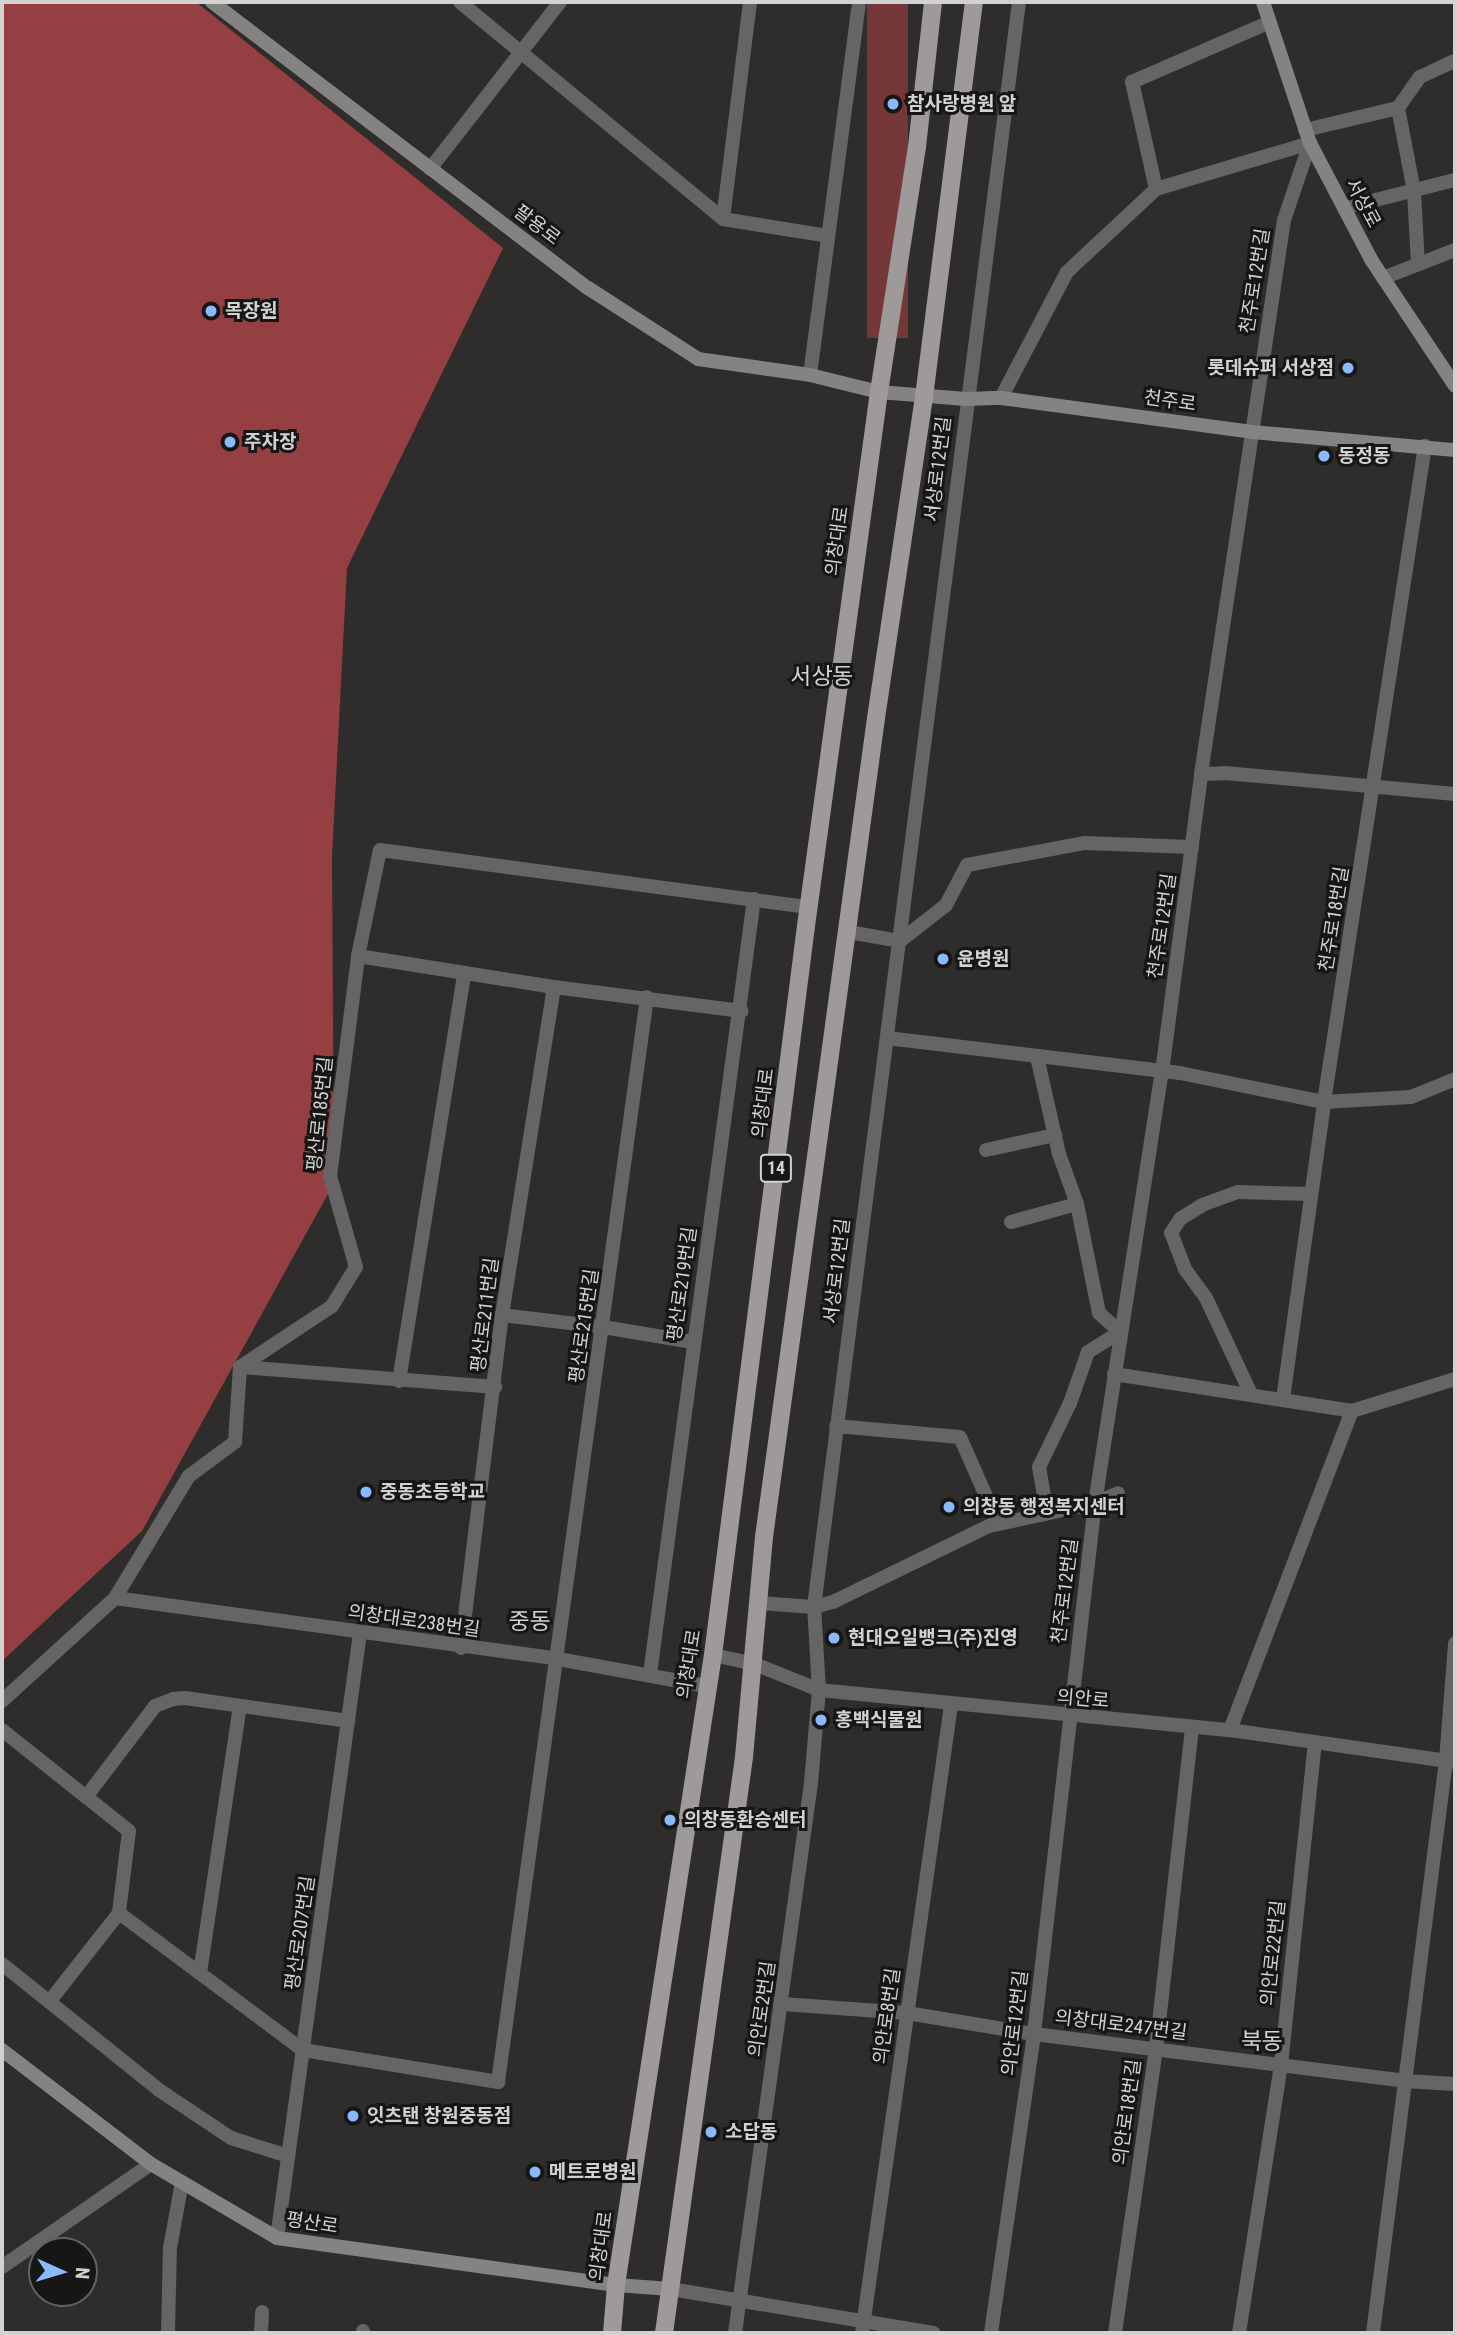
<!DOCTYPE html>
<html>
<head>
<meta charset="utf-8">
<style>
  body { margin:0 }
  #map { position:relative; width:1457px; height:2335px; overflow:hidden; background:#2e2d2b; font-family:"Roboto Condensed","Noto Sans KR",sans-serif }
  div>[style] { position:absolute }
  .green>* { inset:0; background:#763739; transform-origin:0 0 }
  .forest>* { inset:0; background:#953f43 }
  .street>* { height:14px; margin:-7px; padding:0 7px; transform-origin:7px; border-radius:7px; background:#666464 }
  .secondary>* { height:14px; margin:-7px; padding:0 7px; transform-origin:7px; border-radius:7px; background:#858382 }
  .primary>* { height:18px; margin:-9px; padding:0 9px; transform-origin:9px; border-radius:9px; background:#9d9a99 }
  .dots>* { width:19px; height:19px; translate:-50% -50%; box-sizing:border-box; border:4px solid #161615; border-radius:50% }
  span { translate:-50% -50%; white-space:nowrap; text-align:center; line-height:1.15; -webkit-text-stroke:6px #161615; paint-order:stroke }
  .shield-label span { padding:2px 5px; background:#161615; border:2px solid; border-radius:5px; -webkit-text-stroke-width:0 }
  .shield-label { font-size:18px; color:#d2d2d0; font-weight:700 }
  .poi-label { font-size:19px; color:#d2d2d0; font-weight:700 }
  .left { translate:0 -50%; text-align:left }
  .right { translate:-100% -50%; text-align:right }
  .street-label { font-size:19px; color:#d2d2d0 }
  .quarter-label { font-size:23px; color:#d2d2d0 }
  .frame { position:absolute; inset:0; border:4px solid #d2d2d0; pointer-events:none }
  .north { position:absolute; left:28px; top:2237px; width:70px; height:70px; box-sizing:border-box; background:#161615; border:2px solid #616160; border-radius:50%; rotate:94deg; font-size:19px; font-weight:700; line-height:28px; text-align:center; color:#d2d2d0 }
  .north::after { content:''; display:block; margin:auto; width:24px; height:32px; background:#8abafc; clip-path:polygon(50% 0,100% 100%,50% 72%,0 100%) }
</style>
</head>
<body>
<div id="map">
  <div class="green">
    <div style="left:867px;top:2px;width:41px;height:336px"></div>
  </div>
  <div class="forest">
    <div style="clip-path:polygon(2px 2px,196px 2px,503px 248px,347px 568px,332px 856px,334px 1183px,142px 1531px,2px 1661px)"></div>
  </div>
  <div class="street">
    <div style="left:460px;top:2px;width:341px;rotate:39.5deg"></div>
    <div style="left:723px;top:219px;width:106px;rotate:9.2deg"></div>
    <div style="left:1398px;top:108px;width:85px;rotate:79.1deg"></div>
    <div style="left:1414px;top:191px;width:73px;rotate:86.9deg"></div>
    <div style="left:1305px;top:130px;width:96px;rotate:-13.3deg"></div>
    <div style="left:1398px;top:108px;width:38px;rotate:-55deg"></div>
    <div style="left:1420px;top:77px;width:38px;rotate:-25deg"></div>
    <div style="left:430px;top:169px;width:212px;rotate:-52.1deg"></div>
    <div style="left:1156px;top:189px;width:110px;rotate:-102.6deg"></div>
    <div style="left:1132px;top:82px;width:150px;rotate:-23.5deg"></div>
    <div style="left:1344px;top:208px;width:114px;rotate:-14.2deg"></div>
    <div style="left:723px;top:219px;width:219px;rotate:-82.9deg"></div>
    <div style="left:1383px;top:278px;width:77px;rotate:-21.3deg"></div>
    <div style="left:810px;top:375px;width:376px;rotate:-82.5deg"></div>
    <div style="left:1001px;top:398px;width:142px;rotate:-62.4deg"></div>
    <div style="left:1067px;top:272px;width:122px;rotate:-43deg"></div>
    <div style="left:1156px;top:189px;width:161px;rotate:-16.6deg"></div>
    <div style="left:1201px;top:774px;width:24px;rotate:-2deg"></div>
    <div style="left:1225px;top:773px;width:231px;rotate:5.2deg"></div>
    <div style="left:849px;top:932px;width:52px;rotate:10deg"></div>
    <div style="left:900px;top:941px;width:58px;rotate:-38deg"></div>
    <div style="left:946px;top:905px;width:45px;rotate:-62.3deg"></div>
    <div style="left:967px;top:865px;width:120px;rotate:-10.6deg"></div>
    <div style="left:1085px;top:843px;width:107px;rotate:2.1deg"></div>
    <div style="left:358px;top:956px;width:198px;rotate:9deg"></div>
    <div style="left:554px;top:987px;width:189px;rotate:7.3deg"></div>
    <div style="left:887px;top:1038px;width:295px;rotate:6.8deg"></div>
    <div style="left:1180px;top:1073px;width:147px;rotate:11.4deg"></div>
    <div style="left:1324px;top:1102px;width:87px;rotate:-3.3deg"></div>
    <div style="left:1411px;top:1097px;width:48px;rotate:-22.2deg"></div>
    <div style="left:1037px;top:1057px;width:99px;rotate:77.2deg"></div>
    <div style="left:1059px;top:1154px;width:53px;rotate:70.2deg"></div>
    <div style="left:1077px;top:1204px;width:111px;rotate:78.6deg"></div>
    <div style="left:1099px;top:1313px;width:28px;rotate:42deg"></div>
    <div style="left:1120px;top:1332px;width:38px;rotate:148deg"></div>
    <div style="left:1088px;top:1352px;width:54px;rotate:109.4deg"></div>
    <div style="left:1070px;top:1403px;width:71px;rotate:115.8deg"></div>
    <div style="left:1039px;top:1467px;width:47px;rotate:80.1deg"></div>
    <div style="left:986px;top:1150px;width:71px;rotate:-12.3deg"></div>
    <div style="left:1011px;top:1222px;width:68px;rotate:-15.3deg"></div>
    <div style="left:502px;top:1315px;width:102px;rotate:6.8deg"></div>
    <div style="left:603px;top:1327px;width:91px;rotate:9.5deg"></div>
    <div style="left:240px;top:1367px;width:256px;rotate:4.5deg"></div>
    <div style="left:1114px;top:1374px;width:241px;rotate:8.8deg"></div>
    <div style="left:1352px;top:1411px;width:108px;rotate:-17.3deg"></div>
    <div style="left:399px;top:1381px;width:412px;rotate:-80.9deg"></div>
    <div style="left:1251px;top:1394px;width:106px;rotate:-115.1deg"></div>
    <div style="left:1206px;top:1298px;width:36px;rotate:-126deg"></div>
    <div style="left:1185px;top:1269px;width:39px;rotate:-111deg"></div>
    <div style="left:1171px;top:1233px;width:17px;rotate:-57deg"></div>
    <div style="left:1180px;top:1219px;width:26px;rotate:-32deg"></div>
    <div style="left:1202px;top:1205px;width:38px;rotate:-20deg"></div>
    <div style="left:1238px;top:1192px;width:73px;rotate:1.6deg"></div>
    <div style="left:1283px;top:1399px;width:300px;rotate:-82.1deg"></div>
    <div style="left:1324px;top:1102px;width:664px;rotate:-81.25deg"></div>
    <div style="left:836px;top:1426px;width:124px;rotate:5.1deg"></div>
    <div style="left:960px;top:1437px;width:94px;rotate:66.2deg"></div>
    <div style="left:115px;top:1598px;width:447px;rotate:7.8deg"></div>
    <div style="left:558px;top:1659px;width:151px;rotate:10.3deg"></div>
    <div style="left:757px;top:1603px;width:57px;rotate:4deg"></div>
    <div style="left:814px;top:1607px;width:20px;rotate:-15deg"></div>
    <div style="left:833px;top:1602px;width:174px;rotate:-26deg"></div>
    <div style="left:989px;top:1526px;width:108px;rotate:-12.2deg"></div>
    <div style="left:1095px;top:1503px;width:25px;rotate:-23deg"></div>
    <div style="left:461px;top:1648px;width:336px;rotate:-83deg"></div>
    <div style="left:502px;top:1315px;width:332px;rotate:-81deg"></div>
    <div style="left:713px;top:1655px;width:40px;rotate:12deg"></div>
    <div style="left:752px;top:1663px;width:72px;rotate:21.9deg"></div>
    <div style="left:819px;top:1690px;width:413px;rotate:5.6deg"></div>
    <div style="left:1230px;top:1730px;width:227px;rotate:8.1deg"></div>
    <div style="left:650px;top:1674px;width:782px;rotate:-82.36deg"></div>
    <div style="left:2px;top:1701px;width:153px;rotate:-42.3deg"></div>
    <div style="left:115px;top:1598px;width:143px;rotate:-58.8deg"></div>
    <div style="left:189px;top:1476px;width:57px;rotate:-36.5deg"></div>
    <div style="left:235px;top:1442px;width:75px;rotate:-86.2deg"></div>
    <div style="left:240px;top:1367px;width:110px;rotate:-33.5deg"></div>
    <div style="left:332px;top:1306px;width:46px;rotate:-58.4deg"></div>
    <div style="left:356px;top:1267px;width:95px;rotate:-105.9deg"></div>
    <div style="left:330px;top:1176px;width:222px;rotate:-82.7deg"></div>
    <div style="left:358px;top:956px;width:108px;rotate:-78.3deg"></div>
    <div style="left:380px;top:850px;width:434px;rotate:7.6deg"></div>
    <div style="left:2px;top:1730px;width:162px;rotate:38.5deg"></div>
    <div style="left:129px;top:1831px;width:83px;rotate:97deg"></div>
    <div style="left:119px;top:1913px;width:113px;rotate:128.2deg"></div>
    <div style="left:1230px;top:1730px;width:342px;rotate:-69.1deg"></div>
    <div style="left:86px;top:1797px;width:114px;rotate:-52.8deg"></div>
    <div style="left:155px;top:1706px;width:19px;rotate:-21deg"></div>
    <div style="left:173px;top:1699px;width:12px;rotate:-5deg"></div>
    <div style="left:185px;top:1698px;width:165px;rotate:8deg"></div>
    <div style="left:119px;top:1913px;width:229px;rotate:36.7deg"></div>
    <div style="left:303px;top:2050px;width:198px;rotate:9.3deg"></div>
    <div style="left:498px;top:2082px;width:1095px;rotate:-82.18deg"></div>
    <div style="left:2px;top:1964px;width:201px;rotate:38.7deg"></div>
    <div style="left:159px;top:2090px;width:87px;rotate:33.7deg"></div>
    <div style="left:231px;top:2138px;width:60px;rotate:17.5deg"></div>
    <div style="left:200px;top:1973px;width:270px;rotate:-81.5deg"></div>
    <div style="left:783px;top:2004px;width:124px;rotate:4.2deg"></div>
    <div style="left:907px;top:2013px;width:129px;rotate:9.4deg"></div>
    <div style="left:1034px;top:2034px;width:373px;rotate:7.2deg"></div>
    <div style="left:1404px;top:2081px;width:51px;rotate:3.4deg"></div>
    <div style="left:277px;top:2238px;width:611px;rotate:-82.19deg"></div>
    <div style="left:2px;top:2267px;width:181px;rotate:-34.7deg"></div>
    <div style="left:671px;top:2289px;width:266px;rotate:9.5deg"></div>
    <div style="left:168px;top:2333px;width:85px;rotate:-88.7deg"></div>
    <div style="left:170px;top:2248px;width:67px;rotate:-79.7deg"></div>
    <div style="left:261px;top:2333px;width:21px;rotate:-87deg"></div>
    <div style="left:363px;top:2333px;width:2px;rotate:-90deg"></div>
    <div style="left:735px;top:2333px;width:555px;rotate:-82.13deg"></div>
    <div style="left:811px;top:1783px;width:93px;rotate:-85.1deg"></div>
    <div style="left:819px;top:1690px;width:83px;rotate:-93.4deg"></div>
    <div style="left:814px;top:1607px;width:1618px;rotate:-82.72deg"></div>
    <div style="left:862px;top:2333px;width:634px;rotate:-81.93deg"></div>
    <div style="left:991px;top:2333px;width:302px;rotate:-81.8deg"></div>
    <div style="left:1034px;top:2034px;width:534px;rotate:-83.45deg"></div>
    <div style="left:1095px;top:1503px;width:436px;rotate:-81.2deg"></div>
    <div style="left:1162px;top:1072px;width:301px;rotate:-82.5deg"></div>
    <div style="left:1201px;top:774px;width:560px;rotate:-81.48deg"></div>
    <div style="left:1284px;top:220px;width:81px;rotate:-71.3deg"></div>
    <div style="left:1115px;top:2333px;width:287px;rotate:-81.8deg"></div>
    <div style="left:1156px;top:2049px;width:323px;rotate:-83.6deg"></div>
    <div style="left:1239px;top:2333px;width:271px;rotate:-81.1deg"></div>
    <div style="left:1281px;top:2065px;width:324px;rotate:-84deg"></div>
    <div style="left:1373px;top:2333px;width:577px;rotate:-82.73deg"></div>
    <div style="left:1446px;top:1761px;width:118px;rotate:-85.6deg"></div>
  </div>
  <div class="secondary">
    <div style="left:212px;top:2px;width:472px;rotate:37.3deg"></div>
    <div style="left:588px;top:288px;width:131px;rotate:32.8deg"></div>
    <div style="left:698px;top:359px;width:113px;rotate:8.1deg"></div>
    <div style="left:810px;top:375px;width:71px;rotate:13.8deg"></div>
    <div style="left:879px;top:392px;width:87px;rotate:4.6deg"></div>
    <div style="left:966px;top:399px;width:35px;rotate:-2deg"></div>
    <div style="left:1001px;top:398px;width:253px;rotate:7.7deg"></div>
    <div style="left:1252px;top:432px;width:204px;rotate:5.1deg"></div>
    <div style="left:1263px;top:2px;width:149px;rotate:71.6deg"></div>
    <div style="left:1310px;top:143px;width:133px;rotate:62.3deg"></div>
    <div style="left:1372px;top:261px;width:150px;rotate:56.4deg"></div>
    <div style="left:2px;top:2050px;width:188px;rotate:37.4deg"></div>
    <div style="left:151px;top:2164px;width:146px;rotate:30.4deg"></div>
    <div style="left:277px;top:2238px;width:342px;rotate:7.9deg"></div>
    <div style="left:616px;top:2285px;width:55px;rotate:4.2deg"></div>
  </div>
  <div class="primary">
    <div style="left:612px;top:2333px;width:48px;rotate:-85.2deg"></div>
    <div style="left:616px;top:2285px;width:637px;rotate:-81.25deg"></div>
    <div style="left:713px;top:1655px;width:735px;rotate:-82.73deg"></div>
    <div style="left:806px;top:926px;width:539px;rotate:-82.22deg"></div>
    <div style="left:879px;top:392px;width:248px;rotate:-81.2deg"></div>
    <div style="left:917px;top:147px;width:146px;rotate:-83.7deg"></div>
    <div style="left:664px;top:2333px;width:582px;rotate:-82.09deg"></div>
    <div style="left:744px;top:1757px;width:221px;rotate:-84.8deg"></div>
    <div style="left:764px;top:1537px;width:827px;rotate:-82.21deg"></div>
    <div style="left:876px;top:718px;width:325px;rotate:-81.5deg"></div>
    <div style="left:924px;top:397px;width:398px;rotate:-82.8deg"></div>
  </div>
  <div class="dots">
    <div style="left:893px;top:104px;background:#8abafc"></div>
    <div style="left:211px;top:311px;background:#8abafc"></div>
    <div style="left:1348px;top:368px;background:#8abafc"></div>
    <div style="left:230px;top:442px;background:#8abafc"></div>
    <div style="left:1324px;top:456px;background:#8abafc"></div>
    <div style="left:943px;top:959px;background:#8abafc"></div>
    <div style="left:366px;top:1492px;background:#8abafc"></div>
    <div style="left:949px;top:1507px;background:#8abafc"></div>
    <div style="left:834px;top:1638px;background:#8abafc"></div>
    <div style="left:821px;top:1720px;background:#8abafc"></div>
    <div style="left:670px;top:1820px;background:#8abafc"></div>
    <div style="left:353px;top:2116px;background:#8abafc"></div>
    <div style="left:711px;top:2132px;background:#8abafc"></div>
    <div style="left:535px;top:2172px;background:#8abafc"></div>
  </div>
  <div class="shield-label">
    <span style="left:776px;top:1168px">14</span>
  </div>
  <div class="poi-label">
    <span class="left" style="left:907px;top:104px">참사랑병원 앞</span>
    <span class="left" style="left:225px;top:311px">목장원</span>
    <span class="right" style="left:1334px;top:368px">롯데슈퍼 서상점</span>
    <span class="left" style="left:244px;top:442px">주차장</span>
    <span class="left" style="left:1338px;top:456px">동정동</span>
    <span class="left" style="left:957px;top:959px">윤병원</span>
    <span class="left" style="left:380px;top:1492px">중동초등학교</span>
    <span class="left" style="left:963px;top:1507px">의창동 행정복지센터</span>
    <span class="left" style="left:848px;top:1638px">현대오일뱅크(주)진영</span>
    <span class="left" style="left:835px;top:1720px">홍백식물원</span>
    <span class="left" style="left:684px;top:1820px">의창동환승센터</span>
    <span class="left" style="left:367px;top:2116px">잇츠탠 창원중동점</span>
    <span class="left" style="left:725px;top:2132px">소답동</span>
    <span class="left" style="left:549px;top:2172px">메트로병원</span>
  </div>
  <div class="street-label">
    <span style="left:1363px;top:203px;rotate:62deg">서상로</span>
    <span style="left:537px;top:225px;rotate:37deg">팔용로</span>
    <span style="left:1255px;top:281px;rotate:-81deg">천주로12번길</span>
    <span style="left:1170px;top:401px;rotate:8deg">천주로</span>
    <span style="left:938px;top:469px;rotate:-83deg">서상로12번길</span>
    <span style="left:837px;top:541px;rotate:-82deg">의창대로</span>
    <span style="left:1334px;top:919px;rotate:-81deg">천주로18번길</span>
    <span style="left:1162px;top:926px;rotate:-82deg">천주로12번길</span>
    <span style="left:763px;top:1103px;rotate:-83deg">의창대로</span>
    <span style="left:320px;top:1114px;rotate:-84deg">평산로185번길</span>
    <span style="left:837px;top:1271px;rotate:-83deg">서상로12번길</span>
    <span style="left:682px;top:1284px;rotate:-82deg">평산로219번길</span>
    <span style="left:485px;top:1315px;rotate:-83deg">평산로211번길</span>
    <span style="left:584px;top:1326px;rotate:-82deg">평산로215번길</span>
    <span style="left:1065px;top:1591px;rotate:-83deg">천주로12번길</span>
    <span style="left:414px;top:1621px;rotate:8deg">의창대로238번길</span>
    <span style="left:689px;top:1664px;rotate:-81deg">의창대로</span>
    <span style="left:1083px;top:1699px;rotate:5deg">의안로</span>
    <span style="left:300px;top:1933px;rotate:-82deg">평산로207번길</span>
    <span style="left:1273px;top:1953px;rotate:-84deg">의안로22번길</span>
    <span style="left:762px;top:2009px;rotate:-82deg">의안로2번길</span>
    <span style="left:887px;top:2016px;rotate:-82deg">의안로8번길</span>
    <span style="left:1015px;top:2023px;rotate:-83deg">의안로12번길</span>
    <span style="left:1121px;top:2025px;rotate:7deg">의창대로247번길</span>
    <span style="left:1127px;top:2112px;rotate:-82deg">의안로18번길</span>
    <span style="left:312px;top:2223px;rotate:9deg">평산로</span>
    <span style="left:601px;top:2246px;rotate:-82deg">의창대로</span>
  </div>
  <div class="quarter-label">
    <span style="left:822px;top:677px">서상동</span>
    <span style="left:530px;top:1622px">중동</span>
    <span style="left:1262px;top:2042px">북동</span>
  </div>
  <div class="frame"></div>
  <div class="north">N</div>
</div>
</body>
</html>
